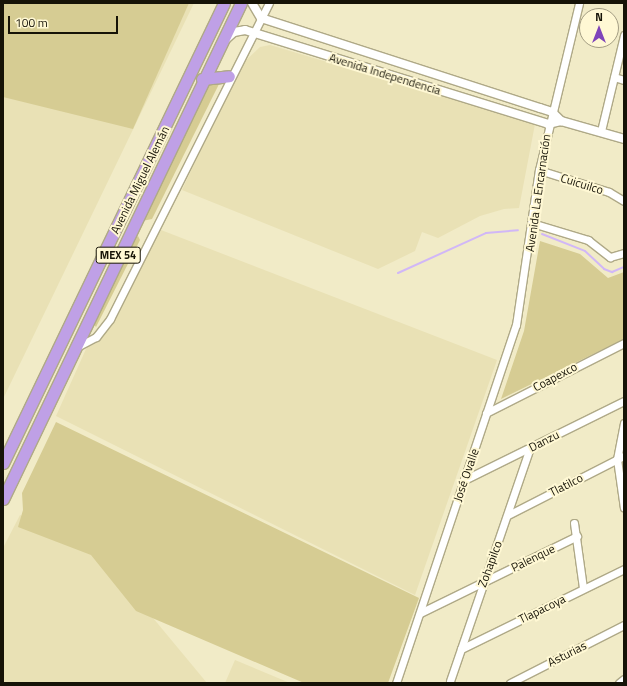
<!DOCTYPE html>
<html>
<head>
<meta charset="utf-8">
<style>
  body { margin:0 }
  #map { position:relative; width:627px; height:686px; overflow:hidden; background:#f1ebc7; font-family:"Titillium Web",sans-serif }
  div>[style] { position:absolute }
  .built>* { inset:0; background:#e9e1b5 }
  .green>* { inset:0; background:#d6cc93 }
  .stream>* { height:2px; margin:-1px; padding:0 1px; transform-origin:1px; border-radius:1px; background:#d1b7f7 }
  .roads { filter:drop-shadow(1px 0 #afa987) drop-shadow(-1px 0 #afa987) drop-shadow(0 1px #afa987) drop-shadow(0 -1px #afa987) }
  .minor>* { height:7px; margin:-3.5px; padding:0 3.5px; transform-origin:3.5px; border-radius:3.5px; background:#fff }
  .tertiary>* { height:8px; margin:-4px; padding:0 4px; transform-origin:4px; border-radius:4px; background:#fff }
  .trunk>* { height:11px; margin:-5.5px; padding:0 5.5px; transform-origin:5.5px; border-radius:5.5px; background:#bfa0e6 }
  span { translate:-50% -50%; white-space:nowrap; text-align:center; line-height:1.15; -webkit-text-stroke:4px #fff8d4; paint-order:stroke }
  .shield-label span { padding:1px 3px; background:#fff8d4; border:1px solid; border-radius:3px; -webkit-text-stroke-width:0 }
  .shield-label { font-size:11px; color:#161307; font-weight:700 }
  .street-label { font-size:12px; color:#161307 }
  .frame { position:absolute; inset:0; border:4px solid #161307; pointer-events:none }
  .north { position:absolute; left:579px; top:8px; width:40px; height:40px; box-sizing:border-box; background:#fff8d4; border:1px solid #a29c82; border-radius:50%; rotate:0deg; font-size:11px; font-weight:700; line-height:16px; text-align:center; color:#161307 }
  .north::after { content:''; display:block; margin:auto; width:14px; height:18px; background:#7f44ba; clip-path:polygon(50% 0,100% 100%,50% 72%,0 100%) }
  .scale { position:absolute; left:8px; top:16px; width:110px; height:18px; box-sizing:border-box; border:2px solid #161307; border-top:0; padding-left:5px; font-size:12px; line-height:14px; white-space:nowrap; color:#161307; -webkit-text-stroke:3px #fff8d4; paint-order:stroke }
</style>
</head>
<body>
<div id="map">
  <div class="built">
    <div style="clip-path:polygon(3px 3px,194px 3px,3px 399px)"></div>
    <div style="clip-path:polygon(270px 45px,535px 124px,519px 208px,504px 209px,480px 216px,438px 238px,422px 232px,415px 251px,378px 269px,182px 190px,239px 67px,260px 47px)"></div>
    <div style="clip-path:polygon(161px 230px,497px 360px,415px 595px,56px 416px,86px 349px)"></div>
    <div style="clip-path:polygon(20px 515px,95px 548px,207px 683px,3px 683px,3px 548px)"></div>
    <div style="clip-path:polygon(235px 660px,290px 683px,225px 683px)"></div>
  </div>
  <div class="green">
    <div style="clip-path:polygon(3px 3px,189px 3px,133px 129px,3px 97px)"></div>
    <div style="clip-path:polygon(222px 78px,152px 219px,142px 221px,209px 82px)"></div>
    <div style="clip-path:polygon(138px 236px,140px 240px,96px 327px,93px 323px,133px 239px)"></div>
    <div style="clip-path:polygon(540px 241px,580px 254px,608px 278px,624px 272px,624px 339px,501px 399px,524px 331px)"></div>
    <div style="clip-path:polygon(56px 422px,419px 598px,388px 683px,304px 683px,136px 611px,91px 555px,18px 527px,23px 510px,22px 493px)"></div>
  </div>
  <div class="stream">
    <div style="left:542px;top:234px;width:46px;rotate:21.6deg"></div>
    <div style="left:585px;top:251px;width:26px;rotate:43deg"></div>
    <div style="left:604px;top:269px;width:9px;rotate:21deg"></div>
    <div style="left:612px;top:272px;width:13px;rotate:-23deg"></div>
    <div style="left:398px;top:273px;width:97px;rotate:-24.4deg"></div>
    <div style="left:486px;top:233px;width:32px;rotate:-5deg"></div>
  </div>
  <div class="roads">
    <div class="minor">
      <div style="left:614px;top:77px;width:10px;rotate:17deg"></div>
      <div style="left:601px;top:131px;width:99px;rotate:-76.5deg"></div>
      <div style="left:539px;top:170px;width:73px;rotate:17.4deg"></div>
      <div style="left:609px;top:192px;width:17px;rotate:31deg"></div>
      <div style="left:532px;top:223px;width:59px;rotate:16.9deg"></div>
      <div style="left:588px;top:240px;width:28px;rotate:38deg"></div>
      <div style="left:610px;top:257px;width:15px;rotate:-16deg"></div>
      <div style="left:75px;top:348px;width:24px;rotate:-28deg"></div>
      <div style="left:96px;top:337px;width:23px;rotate:-52deg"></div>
      <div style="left:110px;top:319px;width:354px;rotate:-63.3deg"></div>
      <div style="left:486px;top:413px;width:155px;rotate:-26.9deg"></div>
      <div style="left:624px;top:423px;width:37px;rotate:101deg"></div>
      <div style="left:617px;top:459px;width:49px;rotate:81.9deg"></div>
      <div style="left:464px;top:480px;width:178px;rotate:-26.3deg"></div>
      <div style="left:508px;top:515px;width:130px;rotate:-27deg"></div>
      <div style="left:574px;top:523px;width:66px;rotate:82.1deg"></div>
      <div style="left:420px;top:613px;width:175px;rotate:-26.1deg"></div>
      <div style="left:461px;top:649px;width:182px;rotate:-26.1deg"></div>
      <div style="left:450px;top:681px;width:246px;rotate:-71.1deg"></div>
      <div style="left:396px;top:683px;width:378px;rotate:-71.5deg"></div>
      <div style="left:516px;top:325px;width:157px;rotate:-81.6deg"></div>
      <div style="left:539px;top:170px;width:172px;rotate:-76.5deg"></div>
      <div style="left:510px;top:683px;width:128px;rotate:-27deg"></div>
      <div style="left:619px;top:683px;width:6px;rotate:-39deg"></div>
    </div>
    <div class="tertiary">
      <div style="left:252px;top:3px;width:17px;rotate:59deg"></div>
      <div style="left:261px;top:18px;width:293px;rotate:17.9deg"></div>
      <div style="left:540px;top:108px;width:13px;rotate:18deg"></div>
      <div style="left:552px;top:112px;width:13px;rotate:45deg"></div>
      <div style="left:225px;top:40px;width:12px;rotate:-42deg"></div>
      <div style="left:234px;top:32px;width:11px;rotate:-10deg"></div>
      <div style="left:245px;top:30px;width:317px;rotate:17.2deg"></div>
      <div style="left:548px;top:124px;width:13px;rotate:-13deg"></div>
      <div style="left:561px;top:121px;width:66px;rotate:15.9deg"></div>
    </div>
    <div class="trunk">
      <div style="left:202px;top:79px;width:27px;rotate:-6deg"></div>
      <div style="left:3px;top:463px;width:510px;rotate:-64.34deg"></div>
      <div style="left:3px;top:499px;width:550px;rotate:-64.37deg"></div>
    </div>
  </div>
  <div class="shield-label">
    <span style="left:118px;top:255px">MEX 54</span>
  </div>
  <div class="street-label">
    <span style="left:385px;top:74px;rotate:17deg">Avenida Independencia</span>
    <span style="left:140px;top:180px;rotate:-64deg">Avenida Miguel Alemán</span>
    <span style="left:582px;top:184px;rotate:17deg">Cuicuilco</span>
    <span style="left:538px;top:193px;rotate:-82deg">Avenida La Encarnación</span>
    <span style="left:555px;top:377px;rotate:-28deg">Coapexco</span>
    <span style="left:544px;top:441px;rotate:-27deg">Danzu</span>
    <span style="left:466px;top:475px;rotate:-71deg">José Ovalle</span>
    <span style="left:566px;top:485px;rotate:-27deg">Tlatilco</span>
    <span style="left:533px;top:558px;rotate:-26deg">Palenque</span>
    <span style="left:490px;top:564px;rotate:-70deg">Zohapilco</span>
    <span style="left:542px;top:609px;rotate:-26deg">Tlapacoya</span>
    <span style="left:567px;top:654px;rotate:-27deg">Asturias</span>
  </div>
  <div class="frame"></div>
  <div class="north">N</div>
  <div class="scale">100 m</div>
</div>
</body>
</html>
